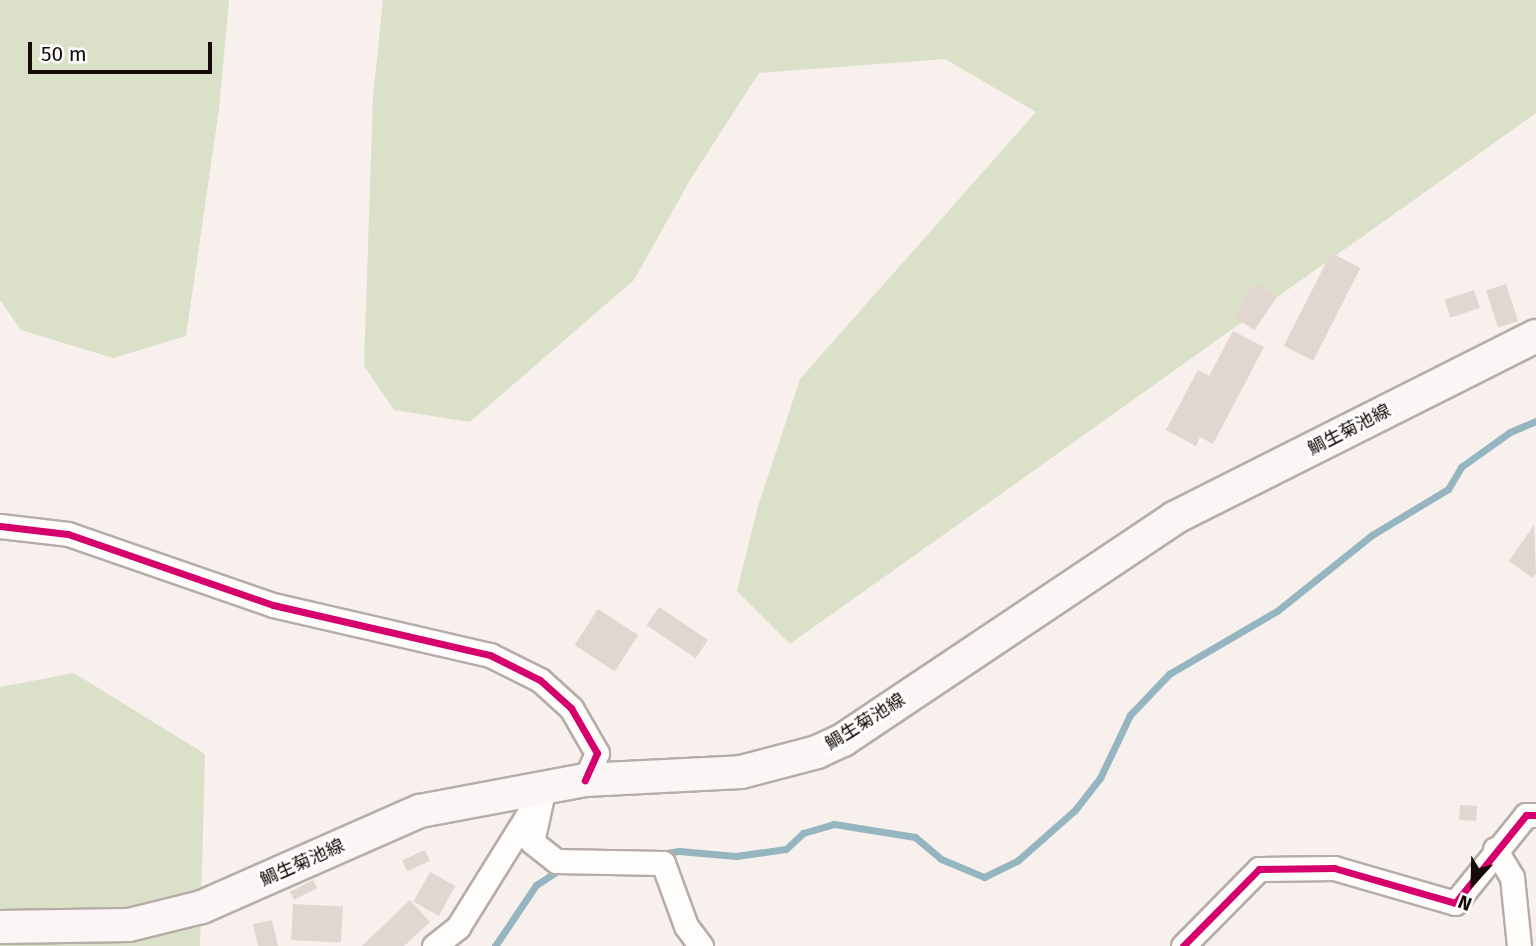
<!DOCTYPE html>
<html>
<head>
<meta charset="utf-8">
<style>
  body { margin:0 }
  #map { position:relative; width:1536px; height:946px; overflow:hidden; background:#f7f0ec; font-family:"Fira Sans","Noto Sans JP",sans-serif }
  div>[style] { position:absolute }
  .green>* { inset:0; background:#dbe0c9 }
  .stream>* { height:7px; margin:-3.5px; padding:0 3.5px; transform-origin:3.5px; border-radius:3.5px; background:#95b6c0 }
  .building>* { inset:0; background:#e1d6d0; transform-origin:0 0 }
  .roads { filter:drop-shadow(2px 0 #b6ada8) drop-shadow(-2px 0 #b6ada8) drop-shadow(0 2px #b6ada8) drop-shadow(0 -2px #b6ada8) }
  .minor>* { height:23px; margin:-11.5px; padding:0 11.5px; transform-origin:11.5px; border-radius:11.5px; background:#fefdfc }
  .secondary>* { height:32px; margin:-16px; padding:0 16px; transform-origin:16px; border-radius:16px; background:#faf6f5 }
  .cycleway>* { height:7px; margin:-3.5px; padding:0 3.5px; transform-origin:3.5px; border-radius:3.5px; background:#d6006c }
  span { translate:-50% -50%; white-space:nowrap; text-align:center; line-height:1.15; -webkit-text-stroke:6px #fefefe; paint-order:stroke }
  .street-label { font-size:18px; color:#160c07 }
  .north { position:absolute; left:1438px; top:848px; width:70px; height:70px; -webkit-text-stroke:5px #fefefe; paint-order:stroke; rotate:202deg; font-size:19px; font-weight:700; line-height:28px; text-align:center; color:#160c07 }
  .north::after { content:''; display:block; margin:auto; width:24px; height:32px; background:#160c07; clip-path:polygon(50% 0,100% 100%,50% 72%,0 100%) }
  .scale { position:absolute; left:28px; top:42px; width:184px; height:32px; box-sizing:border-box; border:4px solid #160c07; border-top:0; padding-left:9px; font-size:21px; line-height:24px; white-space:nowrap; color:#160c07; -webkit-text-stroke:5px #fefefe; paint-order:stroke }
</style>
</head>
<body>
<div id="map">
  <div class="green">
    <div style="clip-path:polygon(0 0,229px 0,219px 109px,186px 336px,113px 358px,21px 330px,0 300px)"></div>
    <div style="clip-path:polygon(383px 0,1536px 0,1536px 113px,790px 644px,737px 591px,758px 506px,800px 379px,1036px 112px,945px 59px,759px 73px,690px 180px,634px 280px,470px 422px,394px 410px,364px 366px,373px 97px)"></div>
    <div style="clip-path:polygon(74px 673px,205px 754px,200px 946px,0 946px,0 687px)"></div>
  </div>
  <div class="stream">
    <div style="left:660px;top:854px;width:19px;rotate:-9deg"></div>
    <div style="left:679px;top:851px;width:57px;rotate:5deg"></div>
    <div style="left:736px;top:856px;width:50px;rotate:-8deg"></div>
    <div style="left:786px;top:849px;width:23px;rotate:-43deg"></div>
    <div style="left:803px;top:833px;width:32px;rotate:-16deg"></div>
    <div style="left:834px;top:824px;width:82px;rotate:9.1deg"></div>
    <div style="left:915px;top:837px;width:34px;rotate:40deg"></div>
    <div style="left:941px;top:859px;width:47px;rotate:22.7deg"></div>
    <div style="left:984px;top:877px;width:37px;rotate:-26deg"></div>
    <div style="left:1017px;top:861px;width:77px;rotate:-41.3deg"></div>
    <div style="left:1075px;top:810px;width:41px;rotate:-52deg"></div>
    <div style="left:1100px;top:778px;width:70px;rotate:-64.5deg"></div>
    <div style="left:1130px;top:715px;width:57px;rotate:-46.4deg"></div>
    <div style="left:1169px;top:674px;width:125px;rotate:-30.3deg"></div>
    <div style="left:1277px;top:611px;width:122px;rotate:-38.7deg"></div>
    <div style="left:1372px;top:535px;width:89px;rotate:-31.2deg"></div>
    <div style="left:1448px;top:489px;width:26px;rotate:-59deg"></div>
    <div style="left:1461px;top:467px;width:60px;rotate:-35.5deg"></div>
    <div style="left:1510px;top:432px;width:28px;rotate:-23deg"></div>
    <div style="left:495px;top:946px;width:73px;rotate:-56.1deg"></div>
    <div style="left:536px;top:885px;width:31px;rotate:-33deg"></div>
  </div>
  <div class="building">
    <div style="left:1331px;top:253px;width:33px;height:104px;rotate:27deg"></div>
    <div style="left:1256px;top:283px;width:25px;height:40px;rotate:34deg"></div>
    <div style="left:1506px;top:284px;width:39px;height:21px;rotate:72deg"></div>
    <div style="left:1474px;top:290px;width:19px;height:31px;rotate:72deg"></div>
    <div style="clip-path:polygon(1233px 331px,1264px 347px,1213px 444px,1200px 437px,1196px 446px,1166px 430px,1198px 370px,1209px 376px)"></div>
    <div style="clip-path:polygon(1534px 525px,1536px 573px,1533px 578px,1509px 561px)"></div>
    <div style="left:659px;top:607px;width:59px;height:22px;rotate:34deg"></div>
    <div style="left:598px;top:609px;width:48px;height:43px;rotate:33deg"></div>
    <div style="left:1460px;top:805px;width:17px;height:15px;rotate:3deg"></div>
    <div style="left:425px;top:850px;width:12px;height:25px;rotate:66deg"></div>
    <div style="left:430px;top:872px;width:29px;height:34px;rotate:29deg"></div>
    <div style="left:313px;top:880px;width:9px;height:26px;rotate:63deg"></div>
    <div style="clip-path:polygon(410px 900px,430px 922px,404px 946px,362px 946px)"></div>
    <div style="left:293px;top:904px;width:50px;height:36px;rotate:3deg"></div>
    <div style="clip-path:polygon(272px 920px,278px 946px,258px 946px,253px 924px)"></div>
  </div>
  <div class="roads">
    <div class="minor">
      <div style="left:0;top:526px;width:68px;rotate:6.7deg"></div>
      <div style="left:68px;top:534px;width:217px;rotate:19.1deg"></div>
      <div style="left:273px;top:605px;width:223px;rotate:13deg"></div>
      <div style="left:490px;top:655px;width:56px;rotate:26.6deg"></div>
      <div style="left:540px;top:680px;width:42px;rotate:42.1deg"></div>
      <div style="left:571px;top:708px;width:52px;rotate:60deg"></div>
      <div style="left:597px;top:753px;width:30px;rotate:114deg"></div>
      <div style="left:544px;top:787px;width:56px;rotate:102.3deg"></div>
      <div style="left:532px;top:842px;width:31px;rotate:38deg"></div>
      <div style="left:556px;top:861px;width:107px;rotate:1.1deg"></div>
      <div style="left:663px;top:863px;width:67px;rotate:69.9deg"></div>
      <div style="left:686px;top:926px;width:25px;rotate:53deg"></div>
      <div style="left:1495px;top:849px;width:33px;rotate:59deg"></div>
      <div style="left:1512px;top:877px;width:69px;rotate:84.2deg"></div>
      <div style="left:434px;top:946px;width:31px;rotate:-38deg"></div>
      <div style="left:458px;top:927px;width:144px;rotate:-58.1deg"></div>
      <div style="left:1183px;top:946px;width:108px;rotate:-45.4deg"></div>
      <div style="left:1259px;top:869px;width:75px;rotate:-0.8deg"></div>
      <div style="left:1334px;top:868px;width:126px;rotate:16.1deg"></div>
      <div style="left:1455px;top:903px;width:113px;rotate:-51.1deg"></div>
      <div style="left:1526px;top:815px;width:10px"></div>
    </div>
    <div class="secondary">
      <div style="left:0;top:927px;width:129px;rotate:-0.9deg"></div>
      <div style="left:129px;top:925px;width:75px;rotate:-13.9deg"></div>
      <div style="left:202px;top:907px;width:238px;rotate:-23.8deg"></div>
      <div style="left:420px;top:811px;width:168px;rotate:-10.6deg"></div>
      <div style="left:585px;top:780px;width:156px;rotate:-2.9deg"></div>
      <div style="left:741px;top:772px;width:79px;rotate:-14.7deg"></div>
      <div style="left:817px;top:752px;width:29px;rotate:-25deg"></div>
      <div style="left:843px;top:740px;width:399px;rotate:-33.8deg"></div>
      <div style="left:1174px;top:518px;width:405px;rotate:-26.7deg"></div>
    </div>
  </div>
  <div class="cycleway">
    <div style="left:0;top:526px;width:68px;rotate:6.7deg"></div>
    <div style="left:68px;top:534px;width:217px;rotate:19.1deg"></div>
    <div style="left:273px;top:605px;width:223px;rotate:13deg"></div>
    <div style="left:490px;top:655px;width:56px;rotate:26.6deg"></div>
    <div style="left:540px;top:680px;width:42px;rotate:42.1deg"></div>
    <div style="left:571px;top:708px;width:52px;rotate:60deg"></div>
    <div style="left:597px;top:753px;width:30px;rotate:114deg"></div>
    <div style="left:1183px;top:946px;width:108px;rotate:-45.4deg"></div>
    <div style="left:1259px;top:869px;width:75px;rotate:-0.8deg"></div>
    <div style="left:1334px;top:868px;width:126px;rotate:16.1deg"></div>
    <div style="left:1455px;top:903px;width:113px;rotate:-51.1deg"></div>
    <div style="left:1526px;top:815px;width:10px"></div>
  </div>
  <div class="street-label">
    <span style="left:1349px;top:430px;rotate:-27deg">鯛生菊池線</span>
    <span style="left:865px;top:722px;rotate:-32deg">鯛生菊池線</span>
    <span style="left:302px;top:863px;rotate:-24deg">鯛生菊池線</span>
  </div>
  <div class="north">N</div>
  <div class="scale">50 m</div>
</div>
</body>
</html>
